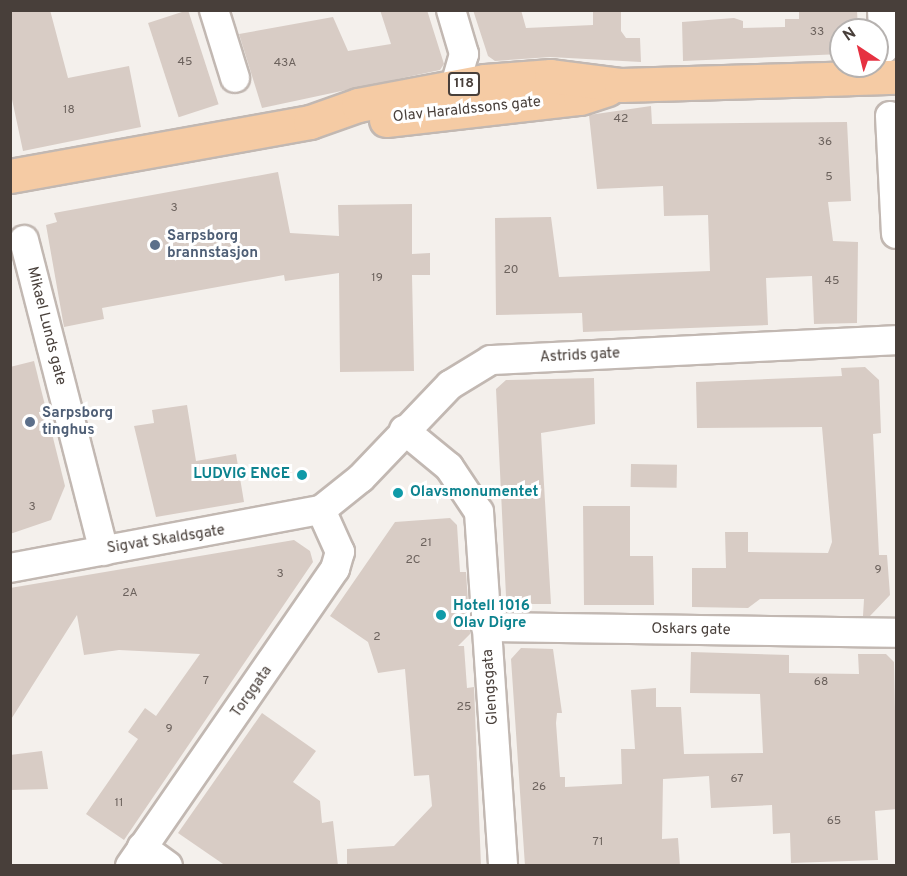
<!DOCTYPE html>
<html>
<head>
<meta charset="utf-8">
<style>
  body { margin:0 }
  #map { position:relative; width:907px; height:876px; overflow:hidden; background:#f4f0ec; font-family:Overpass,sans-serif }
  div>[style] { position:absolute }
  .building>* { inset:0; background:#d8ccc5; transform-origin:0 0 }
  .roads { filter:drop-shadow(2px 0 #c2b8b2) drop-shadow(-2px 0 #c2b8b2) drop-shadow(0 2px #c2b8b2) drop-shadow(0 -2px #c2b8b2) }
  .minor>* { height:28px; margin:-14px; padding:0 14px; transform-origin:14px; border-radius:14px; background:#fff }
  .major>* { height:33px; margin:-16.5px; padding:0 16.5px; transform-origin:16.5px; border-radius:16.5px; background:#f5cba4 }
  .dots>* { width:16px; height:16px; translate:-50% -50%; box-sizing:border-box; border:3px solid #fff; border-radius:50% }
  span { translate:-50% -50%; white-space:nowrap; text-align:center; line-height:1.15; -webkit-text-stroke:6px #fff; paint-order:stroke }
  .number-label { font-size:12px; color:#6c625d }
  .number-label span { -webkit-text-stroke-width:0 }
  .shield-label span { padding:2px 4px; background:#fff; border:2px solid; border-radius:4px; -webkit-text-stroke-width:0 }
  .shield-label { font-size:14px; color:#483f3a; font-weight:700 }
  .street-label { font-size:15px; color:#483f3a }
  .service-label { font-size:15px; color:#4e5e75; font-weight:700 }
  .left { translate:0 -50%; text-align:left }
  .culture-label { font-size:15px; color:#0d838f; font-weight:700 }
  .right { translate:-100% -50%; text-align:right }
  .frame { position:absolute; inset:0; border:12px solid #483f3a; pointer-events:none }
  .north { position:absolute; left:829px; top:18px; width:60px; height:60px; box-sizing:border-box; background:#fff; border:2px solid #b6b2b0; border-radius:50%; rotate:325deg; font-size:16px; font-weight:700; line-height:24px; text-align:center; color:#483f3a }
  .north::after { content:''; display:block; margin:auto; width:21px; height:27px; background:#e63141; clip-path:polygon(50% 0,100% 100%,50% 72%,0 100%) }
</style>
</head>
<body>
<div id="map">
  <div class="building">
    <div style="clip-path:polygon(10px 10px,50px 10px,68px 78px,129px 66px,141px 127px,23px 151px,10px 90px)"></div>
    <div style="left:188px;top:10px;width:99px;height:42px;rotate:72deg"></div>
    <div style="clip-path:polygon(380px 10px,427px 10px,444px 64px,440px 70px,262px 108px,239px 34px,333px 17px,348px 51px,391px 44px)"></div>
    <div style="clip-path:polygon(473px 10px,521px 10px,526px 28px,593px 25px,593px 10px,621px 10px,621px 31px,626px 38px,640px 38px,641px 62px,550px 57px,495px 61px,488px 56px)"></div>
    <div style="clip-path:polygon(799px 10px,857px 10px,858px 30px,841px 30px,841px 54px,683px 61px,682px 22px,734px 18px,743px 21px,743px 28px,785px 27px,785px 19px,799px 19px)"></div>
    <div style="clip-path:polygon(651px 106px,652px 124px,847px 122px,851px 201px,828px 202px,833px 241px,858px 242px,857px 323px,814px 324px,812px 276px,766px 278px,768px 325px,583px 332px,582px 313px,496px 315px,495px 218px,551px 217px,559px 277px,710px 271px,708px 215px,664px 216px,663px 186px,597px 189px,589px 115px)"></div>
    <div style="clip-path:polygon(278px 172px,290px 233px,339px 236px,338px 205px,412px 204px,412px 254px,430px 253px,430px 275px,412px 275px,414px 371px,340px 372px,339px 273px,285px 281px,284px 275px,102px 308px,104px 319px,64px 327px,46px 225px,57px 222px,54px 213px)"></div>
    <div style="clip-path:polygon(34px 361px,65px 486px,51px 520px,10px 534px,10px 367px)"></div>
    <div style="clip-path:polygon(865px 367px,879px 380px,881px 433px,873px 434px,879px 555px,887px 555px,890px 595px,870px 616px,863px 616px,864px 599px,760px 599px,748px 608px,692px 607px,692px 568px,726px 568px,725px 532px,748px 532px,748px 552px,828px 553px,832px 542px,822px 427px,697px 428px,696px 382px,842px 376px,841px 368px)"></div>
    <div style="clip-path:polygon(594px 378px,595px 424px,541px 433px,551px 604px,515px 604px,506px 596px,496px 389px,506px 380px)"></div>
    <div style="clip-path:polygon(187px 405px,196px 461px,236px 454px,244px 502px,156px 517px,134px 426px,154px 423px,152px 410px)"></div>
    <div style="left:631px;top:464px;width:46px;height:23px;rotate:1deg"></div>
    <div style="clip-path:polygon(583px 506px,630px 506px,630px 556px,653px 556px,654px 605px,584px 605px)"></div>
    <div style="clip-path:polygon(450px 518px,457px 525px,460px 572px,466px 572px,470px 634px,458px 646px,464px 646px,467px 688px,474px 687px,481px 866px,347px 866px,347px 849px,394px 846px,432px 806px,429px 775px,414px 776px,405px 669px,378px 673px,368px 642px,330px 616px,395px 522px)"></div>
    <div style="clip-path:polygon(294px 540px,310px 551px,313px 562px,124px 840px,86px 814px,138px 739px,128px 732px,145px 708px,156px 716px,200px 654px,119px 650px,84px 655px,77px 615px,10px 721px,10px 588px)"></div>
    <div style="clip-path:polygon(521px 648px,553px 649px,562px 713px,557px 713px,556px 723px,560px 777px,565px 777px,565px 787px,622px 784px,621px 749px,635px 749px,631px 690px,656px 688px,656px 707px,681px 707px,684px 754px,763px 753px,760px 694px,690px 693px,691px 652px,789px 655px,789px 673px,859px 674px,858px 654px,886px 654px,894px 662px,897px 809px,875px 811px,878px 860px,791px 863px,790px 833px,773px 834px,772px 805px,711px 808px,709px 776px,663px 779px,662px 839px,678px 838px,680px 866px,525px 866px,511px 659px)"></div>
    <div style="clip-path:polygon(262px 713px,316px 751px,293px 782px,320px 801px,322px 823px,333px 821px,338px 866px,226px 866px,178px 833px)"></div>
    <div style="clip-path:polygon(42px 751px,48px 789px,10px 790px,10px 755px)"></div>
  </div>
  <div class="roads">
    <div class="minor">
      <div style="left:214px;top:10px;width:71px;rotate:72.8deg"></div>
      <div style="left:451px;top:10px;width:46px;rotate:73.5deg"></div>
      <div style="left:464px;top:54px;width:32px;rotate:106deg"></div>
      <div style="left:882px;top:10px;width:39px;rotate:87deg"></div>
      <div style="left:890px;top:116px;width:118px;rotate:87.1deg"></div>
      <div style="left:24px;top:240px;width:321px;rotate:75.6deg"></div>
      <div style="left:404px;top:430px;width:58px;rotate:39.4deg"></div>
      <div style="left:449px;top:467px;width:54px;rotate:56.3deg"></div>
      <div style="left:479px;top:512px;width:355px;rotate:86.1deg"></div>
      <div style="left:10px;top:568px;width:316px;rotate:-10.6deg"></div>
      <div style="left:321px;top:510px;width:51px;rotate:-38.7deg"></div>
      <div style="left:361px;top:478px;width:129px;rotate:-46.3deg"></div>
      <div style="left:450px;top:385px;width:48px;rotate:-31.4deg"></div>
      <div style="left:491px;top:360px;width:405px;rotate:-2.8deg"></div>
      <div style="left:486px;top:627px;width:410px;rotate:0.8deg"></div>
      <div style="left:142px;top:847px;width:32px;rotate:36deg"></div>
      <div style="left:130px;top:866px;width:361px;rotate:-55.4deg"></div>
      <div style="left:335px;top:569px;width:18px;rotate:-74deg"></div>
      <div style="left:340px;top:552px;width:46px;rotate:-114.3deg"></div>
    </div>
    <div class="major">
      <div style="left:386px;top:120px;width:195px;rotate:-6.5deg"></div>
      <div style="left:580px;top:98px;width:29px;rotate:-18deg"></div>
      <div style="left:10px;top:176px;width:305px;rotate:-10.2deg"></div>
      <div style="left:310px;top:122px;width:51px;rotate:-19.5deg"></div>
      <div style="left:358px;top:105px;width:129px;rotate:-10.7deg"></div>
      <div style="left:485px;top:81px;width:66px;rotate:-4.3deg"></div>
      <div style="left:551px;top:76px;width:71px;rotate:7.3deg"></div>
      <div style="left:621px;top:85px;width:275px;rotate:-1.7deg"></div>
    </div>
  </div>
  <div class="dots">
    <div style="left:155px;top:245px;background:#5c6f8a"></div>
    <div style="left:30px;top:422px;background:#5c6f8a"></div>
    <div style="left:302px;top:475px;background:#0f9aa8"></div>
    <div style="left:398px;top:493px;background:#0f9aa8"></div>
    <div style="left:441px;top:615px;background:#0f9aa8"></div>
  </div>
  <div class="number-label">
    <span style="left:817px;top:33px">33</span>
    <span style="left:185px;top:63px">45</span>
    <span style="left:285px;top:64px">43A</span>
    <span style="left:69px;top:111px">18</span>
    <span style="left:621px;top:120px">42</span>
    <span style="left:825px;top:143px">36</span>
    <span style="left:829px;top:178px">5</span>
    <span style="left:174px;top:209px">3</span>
    <span style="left:511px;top:271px">20</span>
    <span style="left:377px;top:279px">19</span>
    <span style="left:832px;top:282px">45</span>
    <span style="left:32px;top:508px">3</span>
    <span style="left:426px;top:544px">21</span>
    <span style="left:413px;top:561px">2C</span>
    <span style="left:878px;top:571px">9</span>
    <span style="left:280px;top:575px">3</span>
    <span style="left:130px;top:594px">2A</span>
    <span style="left:377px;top:638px">2</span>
    <span style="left:206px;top:682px">7</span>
    <span style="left:821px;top:683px">68</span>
    <span style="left:464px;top:708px">25</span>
    <span style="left:169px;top:730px">9</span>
    <span style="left:737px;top:780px">67</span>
    <span style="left:539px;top:788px">26</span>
    <span style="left:119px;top:804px">11</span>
    <span style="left:834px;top:822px">65</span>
    <span style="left:598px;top:843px">71</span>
  </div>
  <div class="shield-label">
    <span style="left:464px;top:84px">118</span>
  </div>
  <div class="street-label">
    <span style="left:467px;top:110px;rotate:-6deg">Olav Haraldssons gate</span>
    <span style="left:46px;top:326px;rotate:76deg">Mikael Lunds gate</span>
    <span style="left:580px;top:356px;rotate:-3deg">Astrids gate</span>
    <span style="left:166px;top:540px;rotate:-9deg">Sigvat Skaldsgate</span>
    <span style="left:691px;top:630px;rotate:1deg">Oskars gate</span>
    <span style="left:491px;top:687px;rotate:-94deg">Glengsgata</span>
    <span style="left:252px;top:692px;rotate:-55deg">Torggata</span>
  </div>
  <div class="service-label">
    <span class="left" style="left:167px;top:245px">Sarpsborg<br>brannstasjon</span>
    <span class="left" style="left:42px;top:422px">Sarpsborg<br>tinghus</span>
  </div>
  <div class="culture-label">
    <span class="right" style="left:290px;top:475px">LUDVIG ENGE</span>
    <span class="left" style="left:410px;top:493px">Olavsmonumentet</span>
    <span class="left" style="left:453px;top:615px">Hotell 1016<br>Olav Digre</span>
  </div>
  <div class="frame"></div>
  <div class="north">N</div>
</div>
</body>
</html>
